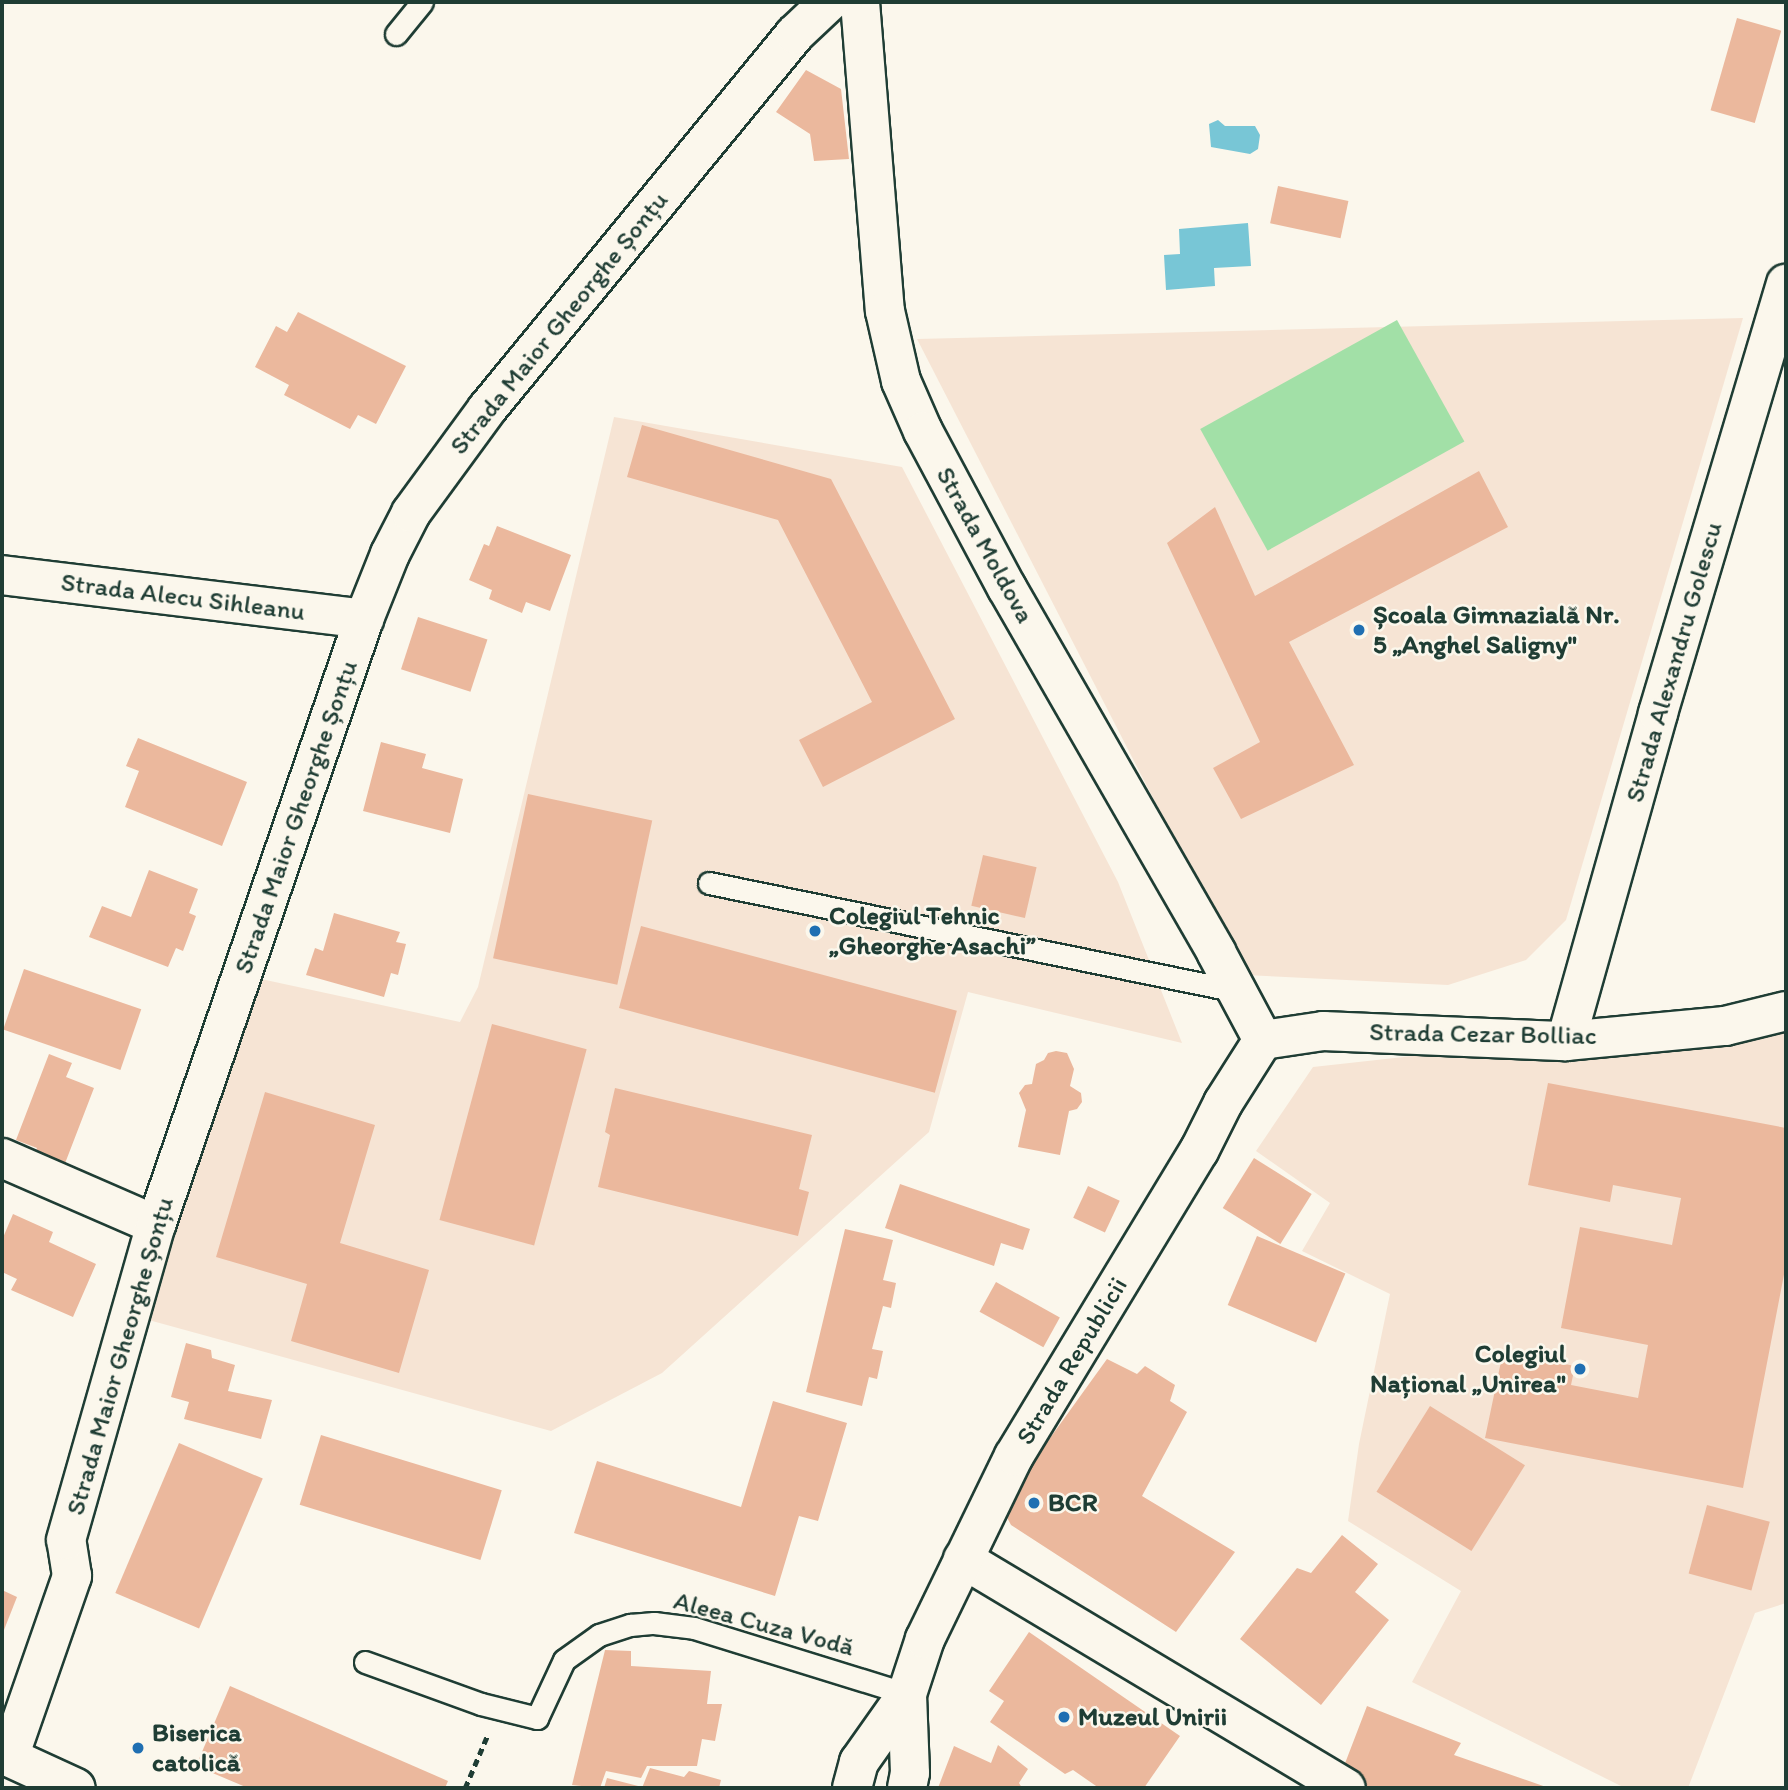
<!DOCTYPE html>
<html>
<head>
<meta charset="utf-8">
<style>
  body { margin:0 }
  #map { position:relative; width:1788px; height:1790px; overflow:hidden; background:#fbf7ec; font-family:Itim,sans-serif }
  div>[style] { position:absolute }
  .built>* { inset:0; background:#f6e4d4 }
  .green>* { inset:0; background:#a2e0a7; transform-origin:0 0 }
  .water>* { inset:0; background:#78c6d6 }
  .building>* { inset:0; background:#ebb89d; transform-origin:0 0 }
  .path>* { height:4.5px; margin-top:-2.25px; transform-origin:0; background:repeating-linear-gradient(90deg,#1f3d34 0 7px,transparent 0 12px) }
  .roads { filter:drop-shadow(2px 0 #1f3d34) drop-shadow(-2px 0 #1f3d34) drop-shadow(0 2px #1f3d34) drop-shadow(0 -2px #1f3d34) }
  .lane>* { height:21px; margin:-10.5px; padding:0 10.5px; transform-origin:10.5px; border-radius:10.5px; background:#fbf7ec }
  .street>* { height:38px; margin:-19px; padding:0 19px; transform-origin:19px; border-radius:19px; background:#fbf7ec }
  .secondary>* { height:38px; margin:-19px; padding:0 19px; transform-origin:19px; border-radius:19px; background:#fbf7ec }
  .primary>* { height:38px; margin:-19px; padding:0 19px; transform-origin:19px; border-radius:19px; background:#fbf7ec }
  .dots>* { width:19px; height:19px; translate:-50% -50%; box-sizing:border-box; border:4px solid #fbf7ec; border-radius:50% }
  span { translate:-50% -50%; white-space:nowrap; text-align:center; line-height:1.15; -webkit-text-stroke:5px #fbf7ec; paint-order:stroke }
  .street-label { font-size:26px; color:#1f3d34 }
  .poi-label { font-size:26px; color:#1f3d34; font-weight:700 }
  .left { translate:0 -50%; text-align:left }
  .right { translate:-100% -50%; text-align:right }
  .frame { position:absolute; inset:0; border:4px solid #1f3d34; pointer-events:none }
</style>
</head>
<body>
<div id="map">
  <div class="built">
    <div style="clip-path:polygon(1743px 318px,1566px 920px,1526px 960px,1448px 985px,1244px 975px,917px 339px)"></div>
    <div style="clip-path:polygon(614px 417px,902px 467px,1118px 882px,1182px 1043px,968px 992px,929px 1132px,662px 1373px,551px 1431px,145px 1319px,261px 979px,460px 1022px,478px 987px)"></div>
    <div style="clip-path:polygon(1786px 1015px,1786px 1603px,1755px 1613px,1688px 1788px,1625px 1788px,1412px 1682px,1461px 1591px,1348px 1521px,1359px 1444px,1390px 1294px,1302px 1251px,1330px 1203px,1256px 1151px,1313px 1067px)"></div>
  </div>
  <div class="green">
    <div style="left:1397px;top:320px;width:139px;height:225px;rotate:61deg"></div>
  </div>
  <div class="water">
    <div style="clip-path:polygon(1218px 120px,1225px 126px,1255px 126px,1260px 135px,1258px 149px,1250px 154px,1211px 147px,1209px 124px)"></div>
    <div style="clip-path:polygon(1248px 223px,1251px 266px,1214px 268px,1215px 286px,1166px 290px,1164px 255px,1180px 254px,1179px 229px)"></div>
  </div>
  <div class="building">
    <div style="left:1737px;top:18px;width:46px;height:96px;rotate:16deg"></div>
    <div style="clip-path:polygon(806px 70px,841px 89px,849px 159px,814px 161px,810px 134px,776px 112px)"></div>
    <div style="left:1278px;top:186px;width:72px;height:38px;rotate:12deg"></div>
    <div style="clip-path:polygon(298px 312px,406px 366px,376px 424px,358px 415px,350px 429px,284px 395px,289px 385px,255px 367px,276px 326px,287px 332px)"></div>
    <div style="clip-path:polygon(642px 425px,831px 479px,955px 719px,823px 787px,799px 740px,872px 702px,778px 520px,627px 477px)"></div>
    <div style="clip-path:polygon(1479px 471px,1508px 527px,1289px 642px,1354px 765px,1241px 819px,1213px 768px,1260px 742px,1167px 543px,1215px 507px,1255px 596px)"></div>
    <div style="clip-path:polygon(497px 526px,571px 555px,550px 611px,526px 602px,522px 613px,489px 599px,492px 590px,469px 580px,484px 544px,489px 546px)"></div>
    <div style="left:418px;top:617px;width:73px;height:55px;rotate:18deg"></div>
    <div style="clip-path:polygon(138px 738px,247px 782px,222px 846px,125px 807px,139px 771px,126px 766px)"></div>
    <div style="clip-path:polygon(381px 742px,426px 754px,422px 768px,463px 779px,450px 833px,363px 811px)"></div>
    <div style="left:528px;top:794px;width:127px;height:168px;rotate:12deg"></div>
    <div style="left:983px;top:855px;width:55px;height:52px;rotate:13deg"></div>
    <div style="clip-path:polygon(149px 870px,198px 889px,189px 913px,196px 916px,183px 951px,176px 948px,168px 967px,89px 937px,102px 906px,131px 917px)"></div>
    <div style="clip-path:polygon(334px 913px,400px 932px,396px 942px,406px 944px,398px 975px,391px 973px,384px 997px,306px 975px,315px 948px,323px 951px)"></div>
    <div style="left:641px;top:926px;width:327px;height:85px;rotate:15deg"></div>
    <div style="left:24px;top:969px;width:124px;height:64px;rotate:19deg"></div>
    <div style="left:492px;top:1024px;width:98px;height:203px;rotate:15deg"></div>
    <div style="clip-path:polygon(1056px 1051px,1067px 1053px,1074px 1069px,1070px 1086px,1081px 1093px,1082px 1102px,1077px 1109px,1069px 1111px,1060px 1155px,1018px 1147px,1026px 1110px,1019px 1093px,1025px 1085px,1032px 1084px,1036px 1064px,1044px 1060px,1048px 1053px)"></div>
    <div style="clip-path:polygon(49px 1054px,72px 1063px,66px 1077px,94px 1088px,64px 1166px,34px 1155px,37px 1148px,16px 1140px)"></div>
    <div style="clip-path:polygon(1548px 1083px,1786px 1128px,1786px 1264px,1743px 1488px,1485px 1438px,1503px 1352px,1575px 1366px,1571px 1385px,1638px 1398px,1648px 1345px,1561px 1328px,1580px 1227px,1672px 1245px,1681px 1198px,1613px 1185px,1610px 1202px,1528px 1185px)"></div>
    <div style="clip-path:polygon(615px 1088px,812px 1135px,799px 1189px,809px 1192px,798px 1236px,598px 1187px,610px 1135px,605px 1132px)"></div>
    <div style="clip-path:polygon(265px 1092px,375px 1125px,340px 1243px,429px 1270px,399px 1373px,291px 1341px,307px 1284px,216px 1257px)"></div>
    <div style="left:1254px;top:1158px;width:68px;height:59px;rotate:32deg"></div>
    <div style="clip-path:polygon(900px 1184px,1030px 1229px,1023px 1250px,1001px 1243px,994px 1266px,885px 1228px)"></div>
    <div style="left:1088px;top:1186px;width:35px;height:35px;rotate:25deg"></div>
    <div style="clip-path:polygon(13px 1214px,53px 1232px,49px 1242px,96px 1264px,73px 1317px,11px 1290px,17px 1279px,2px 1272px,2px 1240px)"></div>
    <div style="clip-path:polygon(845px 1229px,893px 1240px,883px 1280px,896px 1283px,891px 1308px,883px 1306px,872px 1349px,883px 1351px,877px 1379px,869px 1377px,862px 1406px,806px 1392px)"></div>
    <div style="left:1257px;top:1236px;width:96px;height:75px;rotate:23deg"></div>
    <div style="left:996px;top:1282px;width:73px;height:34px;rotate:29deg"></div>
    <div style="clip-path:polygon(186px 1343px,211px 1350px,212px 1358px,235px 1365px,228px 1391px,272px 1400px,261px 1439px,184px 1419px,189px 1402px,171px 1397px)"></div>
    <div style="clip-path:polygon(1107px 1359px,1137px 1374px,1145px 1366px,1175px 1385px,1170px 1401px,1187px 1412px,1142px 1496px,1235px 1552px,1176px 1632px,1011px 1525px,1001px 1506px)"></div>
    <div style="clip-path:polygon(773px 1401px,847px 1423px,818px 1521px,799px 1516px,775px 1596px,574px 1533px,597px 1461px,741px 1507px)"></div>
    <div style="left:1430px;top:1406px;width:112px;height:101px;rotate:32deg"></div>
    <div style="left:321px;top:1435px;width:189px;height:73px;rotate:17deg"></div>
    <div style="left:179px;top:1443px;width:91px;height:163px;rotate:23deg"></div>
    <div style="left:1707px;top:1505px;width:65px;height:71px;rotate:15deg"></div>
    <div style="clip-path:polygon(1342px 1535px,1378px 1564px,1355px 1592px,1389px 1620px,1321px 1705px,1240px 1639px,1297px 1568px,1311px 1573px)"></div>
    <div style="clip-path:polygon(2px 1590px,17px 1597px,2px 1635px)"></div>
    <div style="clip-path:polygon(1029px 1632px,1180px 1736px,1144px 1788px,1099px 1788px,1073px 1770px,1065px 1774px,990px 1722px,1004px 1701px,989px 1691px)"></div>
    <div style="clip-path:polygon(605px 1650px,631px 1651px,631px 1666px,711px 1671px,707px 1704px,722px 1704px,715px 1741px,702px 1739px,697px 1766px,647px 1766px,641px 1778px,606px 1771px,600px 1788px,572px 1785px)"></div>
    <div style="clip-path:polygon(230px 1686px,448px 1781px,445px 1788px,248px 1788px,196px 1766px)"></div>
    <div style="clip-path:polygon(1367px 1706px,1461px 1743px,1454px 1755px,1549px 1788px,1363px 1788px,1339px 1779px)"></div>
    <div style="clip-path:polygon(998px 1745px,1028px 1769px,1019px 1783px,1022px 1788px,938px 1788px,954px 1746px,991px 1763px)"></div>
    <div style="clip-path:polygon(650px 1768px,684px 1777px,689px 1771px,721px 1780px,719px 1788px,642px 1788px)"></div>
    <div style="clip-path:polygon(607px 1778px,642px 1787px,642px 1788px,604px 1788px)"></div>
  </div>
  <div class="path">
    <div style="left:465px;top:1788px;width:59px;rotate:-66.9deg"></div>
  </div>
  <div class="roads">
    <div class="lane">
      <div style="left:396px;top:34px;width:41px;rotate:-50.9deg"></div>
      <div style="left:709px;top:883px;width:539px;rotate:11.56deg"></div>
      <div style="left:365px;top:1662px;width:123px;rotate:19.9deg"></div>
      <div style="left:481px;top:1704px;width:58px;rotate:14deg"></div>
      <div style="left:537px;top:1718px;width:64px;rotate:-65deg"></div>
      <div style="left:564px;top:1660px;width:43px;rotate:-35.5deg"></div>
      <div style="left:599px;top:1635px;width:33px;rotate:-18deg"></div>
      <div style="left:630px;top:1625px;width:24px;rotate:-5deg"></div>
      <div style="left:654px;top:1623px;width:40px;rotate:7.1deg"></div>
      <div style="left:694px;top:1628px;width:223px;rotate:17.2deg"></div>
    </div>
    <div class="street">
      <div style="left:2px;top:575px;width:365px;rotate:6.9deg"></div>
      <div style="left:1566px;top:1041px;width:341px;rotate:-74.3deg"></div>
      <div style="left:1658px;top:713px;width:448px;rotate:-73.4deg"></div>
      <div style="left:2px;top:1158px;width:168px;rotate:23.5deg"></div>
      <div style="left:963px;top:1559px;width:446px;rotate:30.9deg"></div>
    </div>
    <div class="secondary">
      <div style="left:860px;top:2px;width:310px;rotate:85.4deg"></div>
      <div style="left:885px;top:311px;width:72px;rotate:77.1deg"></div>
      <div style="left:901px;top:381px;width:55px;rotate:66.3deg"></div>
      <div style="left:923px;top:431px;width:178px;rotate:61.9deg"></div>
      <div style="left:1007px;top:588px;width:420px;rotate:60.1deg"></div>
      <div style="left:1216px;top:952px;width:100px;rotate:61.9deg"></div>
      <div style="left:1263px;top:1040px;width:61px;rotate:-8.5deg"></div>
      <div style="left:1323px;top:1031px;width:243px;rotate:2.4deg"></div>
      <div style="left:1566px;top:1041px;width:160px;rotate:-5.4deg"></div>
      <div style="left:1725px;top:1026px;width:63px;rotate:-13.8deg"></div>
      <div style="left:9px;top:1757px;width:192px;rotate:-70.8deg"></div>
      <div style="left:72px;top:1576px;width:36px;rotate:-99deg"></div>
      <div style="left:66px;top:1540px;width:328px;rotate:-74.1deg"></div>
      <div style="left:156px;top:1225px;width:641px;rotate:-71.06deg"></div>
      <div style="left:364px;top:619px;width:70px;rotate:-68.2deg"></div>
      <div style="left:390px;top:554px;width:46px;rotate:-62.9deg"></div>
      <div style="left:411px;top:513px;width:129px;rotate:-53.8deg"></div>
      <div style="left:487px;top:409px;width:485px;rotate:-50.6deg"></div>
      <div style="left:795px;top:34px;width:47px;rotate:-43.3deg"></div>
      <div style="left:852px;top:1788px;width:27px;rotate:-75deg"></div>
      <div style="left:859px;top:1762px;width:83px;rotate:-54.8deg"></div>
      <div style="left:907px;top:1694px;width:58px;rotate:-71.9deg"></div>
      <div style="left:925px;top:1639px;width:203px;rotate:-64.1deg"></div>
      <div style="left:1014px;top:1456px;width:357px;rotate:-58.8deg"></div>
      <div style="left:1199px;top:1151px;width:54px;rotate:-63.4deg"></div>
      <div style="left:1223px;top:1103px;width:75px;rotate:-57.6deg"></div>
      <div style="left:907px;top:1788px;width:15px;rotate:-79deg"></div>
      <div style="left:910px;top:1773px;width:79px;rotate:-92.2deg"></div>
    </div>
    <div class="primary">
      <div style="left:2px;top:1754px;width:81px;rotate:24.7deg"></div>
    </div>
  </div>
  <div class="dots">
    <div style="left:1359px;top:630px;background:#1f6fb2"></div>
    <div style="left:815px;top:931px;background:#1f6fb2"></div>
    <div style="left:1580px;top:1369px;background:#1f6fb2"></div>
    <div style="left:1034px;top:1503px;background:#1f6fb2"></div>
    <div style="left:1064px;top:1717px;background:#1f6fb2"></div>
    <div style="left:138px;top:1748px;background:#1f6fb2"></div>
  </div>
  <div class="street-label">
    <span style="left:559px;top:323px;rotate:-51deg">Strada Maior Gheorghe Șonțu</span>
    <span style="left:985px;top:545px;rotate:61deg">Strada Moldova</span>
    <span style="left:183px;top:597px;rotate:7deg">Strada Alecu Sihleanu</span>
    <span style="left:1674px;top:662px;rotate:-74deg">Strada Alexandru Golescu</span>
    <span style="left:296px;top:817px;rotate:-71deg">Strada Maior Gheorghe Șonțu</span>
    <span style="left:1483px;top:1034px;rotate:1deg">Strada Cezar Bolliac</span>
    <span style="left:120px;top:1356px;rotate:-74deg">Strada Maior Gheorghe Șonțu</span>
    <span style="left:1072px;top:1361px;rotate:-59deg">Strada Republicii</span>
    <span style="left:764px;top:1624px;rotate:15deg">Aleea Cuza Vodă</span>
  </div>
  <div class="poi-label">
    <span class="left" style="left:1373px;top:630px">Școala Gimnazială Nr.<br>5 „Anghel Saligny"</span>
    <span class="left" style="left:829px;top:931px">Colegiul Tehnic<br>„Gheorghe Asachi”</span>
    <span class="right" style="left:1566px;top:1369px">Colegiul<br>Național „Unirea"</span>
    <span class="left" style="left:1048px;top:1503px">BCR</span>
    <span class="left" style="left:1078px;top:1717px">Muzeul Unirii</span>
    <span class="left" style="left:152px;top:1748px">Biserica<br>catolică</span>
  </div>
  <div class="frame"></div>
</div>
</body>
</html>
